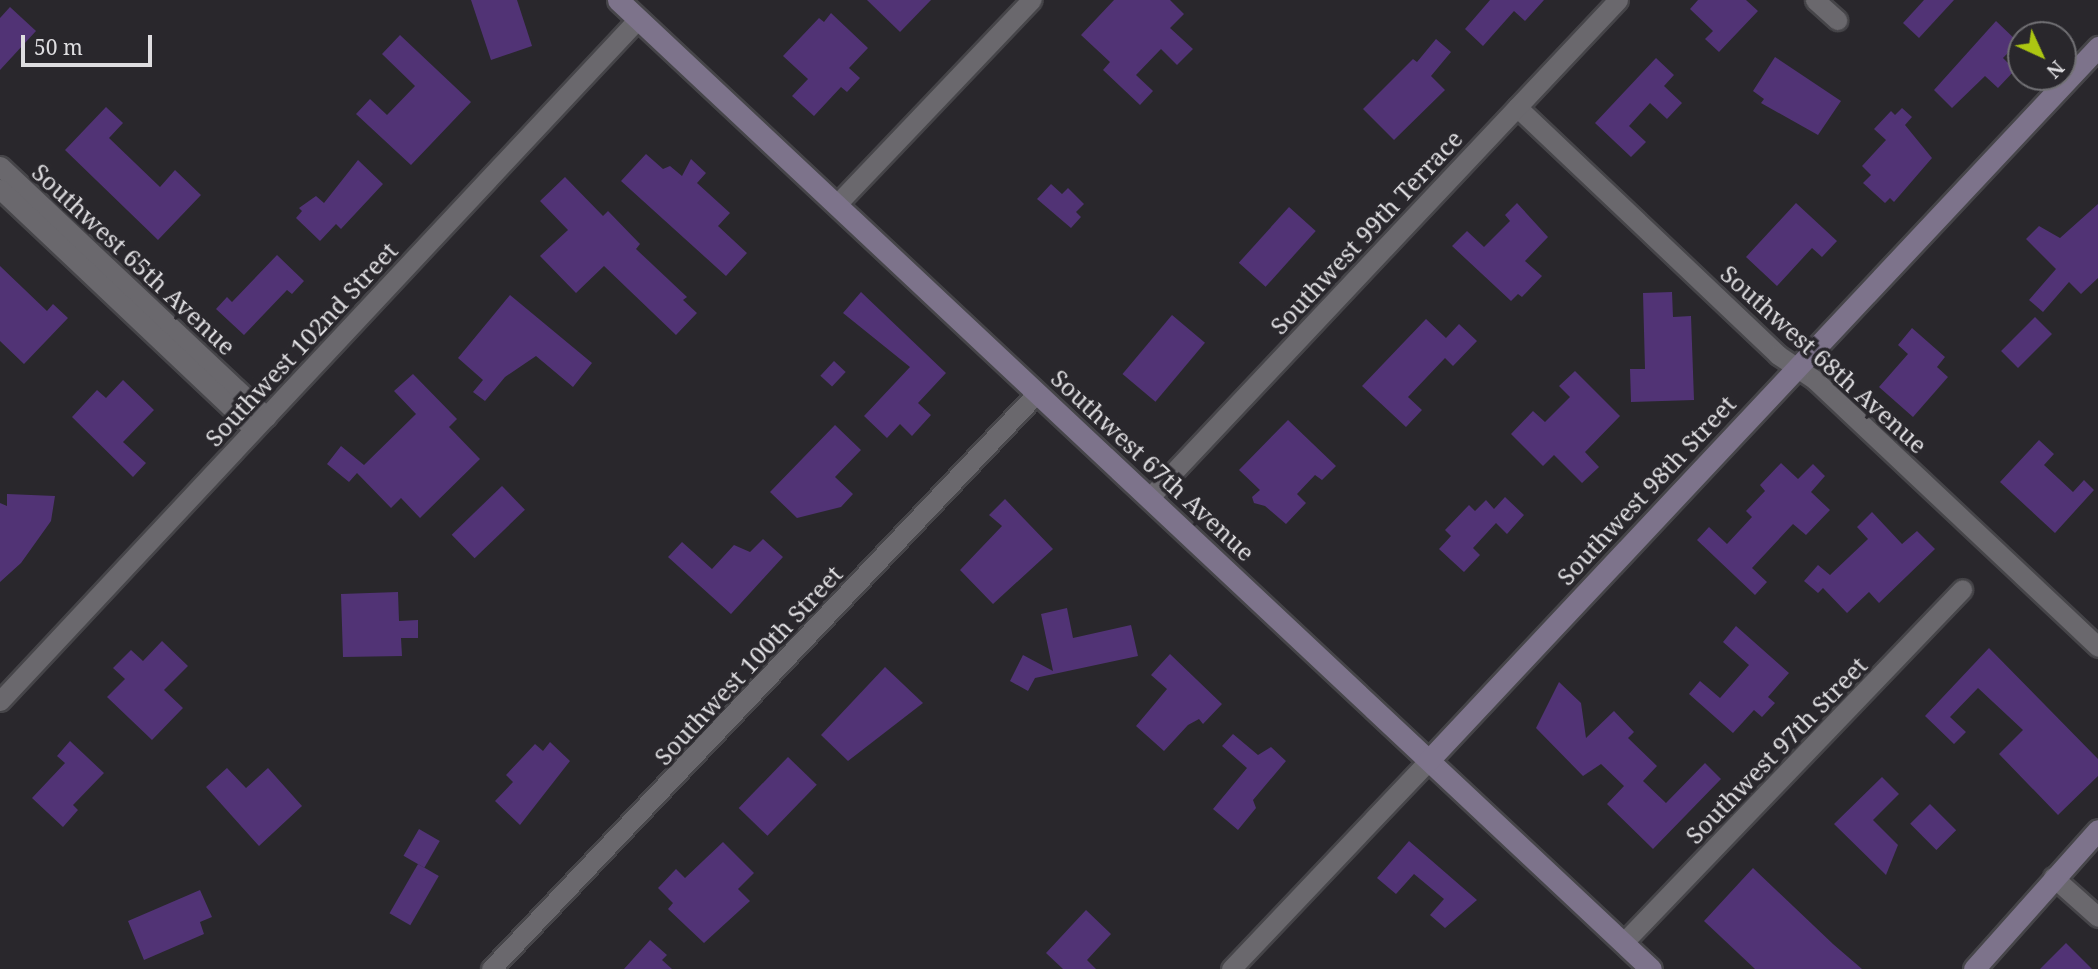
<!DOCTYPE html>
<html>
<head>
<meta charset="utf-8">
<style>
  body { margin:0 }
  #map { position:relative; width:2098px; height:969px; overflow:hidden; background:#29272c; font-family:"Noto Serif",serif }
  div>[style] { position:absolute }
  .building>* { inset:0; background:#513375; transform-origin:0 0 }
  .roads { filter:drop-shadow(2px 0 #464549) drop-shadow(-2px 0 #464549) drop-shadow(0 2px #464549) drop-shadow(0 -2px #464549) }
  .street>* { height:19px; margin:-9.5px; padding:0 9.5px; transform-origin:9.5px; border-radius:9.5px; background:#6a686d }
  .secondary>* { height:21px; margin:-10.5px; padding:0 10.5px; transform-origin:10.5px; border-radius:10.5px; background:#7d738b }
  span { translate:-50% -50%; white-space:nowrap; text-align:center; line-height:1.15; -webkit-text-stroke:7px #29272c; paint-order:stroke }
  .street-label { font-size:24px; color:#dedde0 }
  .north { position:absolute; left:2007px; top:21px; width:70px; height:70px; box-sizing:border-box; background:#29272c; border:2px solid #717074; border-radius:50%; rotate:135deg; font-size:19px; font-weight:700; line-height:28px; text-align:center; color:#dedde0 }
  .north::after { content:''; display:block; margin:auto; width:24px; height:32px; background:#acc612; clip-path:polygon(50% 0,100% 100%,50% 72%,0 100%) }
  .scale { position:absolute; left:21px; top:35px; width:131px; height:32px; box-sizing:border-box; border:4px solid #dedde0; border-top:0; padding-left:9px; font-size:21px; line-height:24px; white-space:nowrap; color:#dedde0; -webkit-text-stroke:5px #29272c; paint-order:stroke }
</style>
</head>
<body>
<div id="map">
  <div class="building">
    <div style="clip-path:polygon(471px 0,517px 0,532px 46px,491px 60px)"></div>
    <div style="clip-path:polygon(867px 0,931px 0,900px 32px)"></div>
    <div style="clip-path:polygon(1114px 0,1170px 0,1184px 14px,1170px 28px,1193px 49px,1177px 65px,1161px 49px,1136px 75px,1153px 91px,1140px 105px,1103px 70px,1110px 62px,1081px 35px)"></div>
    <div style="clip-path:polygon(1490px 0,1544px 0,1525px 21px,1514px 11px,1483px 46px,1465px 29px)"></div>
    <div style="clip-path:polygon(1698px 0,1746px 0,1758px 11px,1719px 52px,1705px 39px,1713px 31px,1690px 9px)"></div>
    <div style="clip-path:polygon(1924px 0,1954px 0,1919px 38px,1903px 23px)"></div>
    <div style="clip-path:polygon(10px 7px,36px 31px,0 70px,0 18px)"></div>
    <div style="clip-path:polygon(831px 13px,868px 48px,849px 68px,860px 78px,847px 92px,841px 87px,814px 116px,792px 96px,808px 79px,783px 56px,819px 18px,824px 22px)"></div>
    <div style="clip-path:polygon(1996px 21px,2018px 42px,2003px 58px,2015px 70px,1998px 88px,1985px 76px,1952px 108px,1934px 90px)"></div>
    <div style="clip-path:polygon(400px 35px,471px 102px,411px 165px,356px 114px,370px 99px,387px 115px,415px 86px,382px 54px)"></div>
    <div style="clip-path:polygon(1436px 39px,1451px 52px,1431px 76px,1445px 90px,1394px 140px,1363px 109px,1413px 59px,1417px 62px)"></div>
    <div style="clip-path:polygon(1775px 57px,1841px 101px,1818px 135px,1761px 103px,1764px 99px,1753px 91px)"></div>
    <div style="clip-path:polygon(1656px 58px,1674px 75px,1664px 86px,1682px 103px,1667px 119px,1650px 103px,1629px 126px,1646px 142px,1631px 157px,1595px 123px)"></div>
    <div style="clip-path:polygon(106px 107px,123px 123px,109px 138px,160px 187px,175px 170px,201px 195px,158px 240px,65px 150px)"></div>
    <div style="clip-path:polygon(1902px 108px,1912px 117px,1905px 125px,1932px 158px,1894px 202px,1890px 198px,1885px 203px,1863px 183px,1871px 175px,1862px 166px,1886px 140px,1874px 129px,1891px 111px,1895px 115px)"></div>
    <div style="clip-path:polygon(646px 154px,663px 169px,670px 166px,682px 176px,691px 159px,706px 173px,697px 183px,730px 213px,718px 226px,747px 253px,726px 276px,621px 181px)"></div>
    <div style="clip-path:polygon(358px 160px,383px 184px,341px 229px,336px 224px,320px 241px,296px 218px,302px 211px,299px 208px,316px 196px,324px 203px)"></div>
    <div style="clip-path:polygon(565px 177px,603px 216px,608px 211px,640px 244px,636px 249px,687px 297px,683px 300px,697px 313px,676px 335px,604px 266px,576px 293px,540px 256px,568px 230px,540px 201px)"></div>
    <div style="clip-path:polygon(1051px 184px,1062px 194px,1068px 188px,1084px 204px,1076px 212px,1081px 217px,1071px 228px,1037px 199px)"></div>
    <div style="clip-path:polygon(1517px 203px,1548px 237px,1525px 261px,1542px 276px,1522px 297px,1518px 294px,1511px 301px,1452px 246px,1467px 231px,1484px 247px,1510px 221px,1505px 215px)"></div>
    <div style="clip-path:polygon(1796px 203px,1837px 241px,1822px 257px,1812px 248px,1777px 286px,1746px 257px)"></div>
    <div style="clip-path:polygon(2098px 204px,2098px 278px,2081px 294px,2069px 282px,2043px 312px,2029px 300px,2056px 269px,2026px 239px,2039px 226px,2060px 238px)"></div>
    <div style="left:1289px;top:207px;width:36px;height:75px;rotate:42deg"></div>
    <div style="clip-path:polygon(277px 255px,304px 281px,292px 294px,287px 290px,244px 335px,216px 309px,227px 297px,232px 302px)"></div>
    <div style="clip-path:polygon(0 266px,47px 311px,53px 304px,68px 318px,24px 364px,0 341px)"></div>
    <div style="clip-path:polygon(861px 292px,946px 373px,918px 403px,931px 415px,912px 436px,900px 424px,887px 438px,864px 416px,910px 367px,843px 313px)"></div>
    <div style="clip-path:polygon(1672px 292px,1673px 317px,1691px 316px,1694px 400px,1631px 402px,1630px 369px,1645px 369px,1643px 293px)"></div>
    <div style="clip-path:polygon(510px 295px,592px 363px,573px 387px,536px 356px,505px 377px,485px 401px,473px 392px,483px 380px,458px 358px)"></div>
    <div style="left:1172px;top:315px;width:43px;height:77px;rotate:40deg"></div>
    <div style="left:2035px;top:317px;width:24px;height:48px;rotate:45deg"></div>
    <div style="clip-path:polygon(1426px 319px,1446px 338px,1459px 324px,1477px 341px,1453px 366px,1445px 358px,1408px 397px,1422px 410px,1406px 427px,1362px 386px)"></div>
    <div style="clip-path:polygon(1912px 328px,1945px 357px,1937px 367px,1948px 377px,1913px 417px,1879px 387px,1908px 354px,1898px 345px)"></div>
    <div style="left:834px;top:361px;width:16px;height:20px;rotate:43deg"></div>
    <div style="clip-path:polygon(1575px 371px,1620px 416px,1585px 452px,1599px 467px,1582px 483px,1554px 455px,1543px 466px,1511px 434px,1533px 411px,1545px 422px,1570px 397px,1559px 386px)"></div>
    <div style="clip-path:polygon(413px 374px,457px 419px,449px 427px,480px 459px,420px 518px,401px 498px,391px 508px,357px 473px,349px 482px,327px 464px,341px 446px,364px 465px,416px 414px,394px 391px)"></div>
    <div style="clip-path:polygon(123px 380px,154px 410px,123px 442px,146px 463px,133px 477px,72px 417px,97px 390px,106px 398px)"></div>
    <div style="clip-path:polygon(1288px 420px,1336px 466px,1322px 480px,1315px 475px,1297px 494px,1306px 503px,1286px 524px,1265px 506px,1254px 503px,1252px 497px,1260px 490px,1239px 470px)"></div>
    <div style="clip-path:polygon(835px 425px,861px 450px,835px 477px,853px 494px,841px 507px,797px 518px,770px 492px)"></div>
    <div style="clip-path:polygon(2039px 440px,2054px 454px,2044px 465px,2073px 492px,2084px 480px,2094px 490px,2055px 533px,2000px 482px)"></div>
    <div style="clip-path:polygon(1781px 463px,1798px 479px,1813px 464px,1825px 476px,1811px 492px,1830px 510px,1806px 535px,1793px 524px,1752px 568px,1767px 582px,1755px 595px,1697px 540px,1709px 527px,1727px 544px,1752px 517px,1746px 511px,1765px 491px,1760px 485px)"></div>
    <div style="left:502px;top:486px;width:33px;height:70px;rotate:46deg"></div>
    <div style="clip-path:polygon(7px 494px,55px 496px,51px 521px,21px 563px,0 582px,0 503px,7px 506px)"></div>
    <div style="clip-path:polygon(1505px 497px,1524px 515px,1507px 534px,1496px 523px,1473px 548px,1480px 555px,1464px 572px,1439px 549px,1451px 536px,1445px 530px,1469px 505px,1475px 511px,1486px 500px,1494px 509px)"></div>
    <div style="clip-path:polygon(1005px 499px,1053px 549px,993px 604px,960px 570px,1002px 526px,989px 515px)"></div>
    <div style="clip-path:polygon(1872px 512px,1902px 544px,1917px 531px,1935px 549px,1879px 603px,1869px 592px,1847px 613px,1823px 588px,1818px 593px,1804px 581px,1818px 565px,1830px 575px,1868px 539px,1857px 527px)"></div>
    <div style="clip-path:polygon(763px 539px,783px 557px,731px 614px,668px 557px,682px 542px,712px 569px,734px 545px,750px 552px)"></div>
    <div style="clip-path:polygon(398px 592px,399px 621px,418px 620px,418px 638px,401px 638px,402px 656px,343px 657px,341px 594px)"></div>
    <div style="clip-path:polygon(1067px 608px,1073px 638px,1131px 625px,1138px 656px,1035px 678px,1028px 691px,1010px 681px,1023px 655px,1053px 671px,1041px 614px)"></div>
    <div style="clip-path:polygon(1736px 626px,1789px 673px,1768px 697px,1775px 703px,1762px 717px,1754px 710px,1733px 733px,1689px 694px,1700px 681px,1720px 698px,1749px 665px,1723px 642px)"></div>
    <div style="clip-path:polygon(162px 641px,188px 666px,164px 690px,183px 708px,152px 740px,107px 697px,125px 679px,113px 668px,131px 650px,143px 661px)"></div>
    <div style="clip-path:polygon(1989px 648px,2098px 759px,2098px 776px,2058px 815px,1999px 754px,2023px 730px,1978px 688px,1950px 717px,1966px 732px,1954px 744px,1925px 716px)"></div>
    <div style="clip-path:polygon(1170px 654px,1222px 704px,1203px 724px,1199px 719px,1188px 725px,1164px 751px,1136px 726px,1167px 689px,1151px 675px)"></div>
    <div style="clip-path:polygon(885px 667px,923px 703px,848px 761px,821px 735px)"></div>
    <div style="clip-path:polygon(1559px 682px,1581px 703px,1586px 738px,1614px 711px,1634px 732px,1628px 738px,1657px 766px,1643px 781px,1666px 803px,1705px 763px,1721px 779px,1653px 849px,1607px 804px,1624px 786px,1601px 764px,1583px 776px,1536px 728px)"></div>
    <div style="clip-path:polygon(1233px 734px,1258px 755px,1271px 747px,1286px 761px,1253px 800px,1256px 808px,1238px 830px,1213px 809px,1247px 768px,1222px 746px)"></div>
    <div style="clip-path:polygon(70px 741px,104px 773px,73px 805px,78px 810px,63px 827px,32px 798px,65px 763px,57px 756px)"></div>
    <div style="clip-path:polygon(550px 742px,570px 761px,520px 825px,495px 801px,513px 782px,506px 775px,535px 744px,543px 751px)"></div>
    <div style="left:788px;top:757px;width:40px;height:71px;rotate:44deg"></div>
    <div style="clip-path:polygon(227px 768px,246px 788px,268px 768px,302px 806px,259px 846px,206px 787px)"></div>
    <div style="clip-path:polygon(1882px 777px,1899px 794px,1873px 820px,1898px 845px,1886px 875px,1834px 824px)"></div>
    <div style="left:1930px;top:804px;width:37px;height:28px;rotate:45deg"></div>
    <div style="left:419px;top:829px;width:24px;height:31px;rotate:30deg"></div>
    <div style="clip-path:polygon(1409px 841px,1477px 900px,1445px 928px,1430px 915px,1444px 899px,1414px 874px,1396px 894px,1377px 878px)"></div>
    <div style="clip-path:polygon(723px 842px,754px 873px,738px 889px,750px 901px,704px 943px,668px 909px,673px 903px,658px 888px,676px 869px,685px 878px)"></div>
    <div style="left:418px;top:864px;width:24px;height:57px;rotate:30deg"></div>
    <div style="clip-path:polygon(1753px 868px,1833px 944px,1862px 969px,1755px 969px,1704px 921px)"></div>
    <div style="clip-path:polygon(200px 890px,212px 917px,200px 922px,204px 934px,144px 960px,128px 921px)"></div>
    <div style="clip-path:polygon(1086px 910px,1111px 934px,1087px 960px,1096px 969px,1063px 969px,1046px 953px)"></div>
    <div style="clip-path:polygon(650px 940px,667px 955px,662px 960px,672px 969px,624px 969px)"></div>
    <div style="clip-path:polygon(2066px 943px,2092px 969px,2040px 969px)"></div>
  </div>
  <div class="roads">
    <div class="street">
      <div style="left:1815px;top:0;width:30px;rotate:42deg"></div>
      <div style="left:1517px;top:107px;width:360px;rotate:43.5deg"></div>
      <div style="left:1778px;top:355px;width:45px;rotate:34deg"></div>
      <div style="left:1815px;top:380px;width:389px;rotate:43.3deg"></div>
      <div style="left:0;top:166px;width:366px;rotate:43.3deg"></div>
      <div style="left:0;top:189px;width:349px;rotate:43.4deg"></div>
      <div style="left:837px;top:204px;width:282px;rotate:-46.4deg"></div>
      <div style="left:1149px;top:498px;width:684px;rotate:-46.72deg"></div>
      <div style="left:0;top:701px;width:934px;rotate:-46.91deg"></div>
      <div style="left:2053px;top:877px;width:60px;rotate:41.6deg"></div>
      <div style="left:1623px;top:943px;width:490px;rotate:-46.2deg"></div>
      <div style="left:491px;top:969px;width:794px;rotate:-46.53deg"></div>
      <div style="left:1231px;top:969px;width:288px;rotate:-46.5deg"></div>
    </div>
    <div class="secondary">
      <div style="left:618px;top:0;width:1416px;rotate:43.17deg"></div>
      <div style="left:1429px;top:760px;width:978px;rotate:-46.82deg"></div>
      <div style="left:1974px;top:969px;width:186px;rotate:-48.3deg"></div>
    </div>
  </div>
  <div class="street-label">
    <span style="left:1366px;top:232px;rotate:-47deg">Southwest 99th Terrace</span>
    <span style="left:134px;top:259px;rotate:43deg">Southwest 65th Avenue</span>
    <span style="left:301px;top:344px;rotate:-47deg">Southwest 102nd Street</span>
    <span style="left:1824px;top:359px;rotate:42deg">Southwest 68th Avenue</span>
    <span style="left:1153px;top:465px;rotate:43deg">Southwest 67th Avenue</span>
    <span style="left:1646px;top:490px;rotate:-47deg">Southwest 98th Street</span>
    <span style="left:748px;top:665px;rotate:-47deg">Southwest 100th Street</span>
    <span style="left:1776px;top:750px;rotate:-46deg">Southwest 97th Street</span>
  </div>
  <div class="north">N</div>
  <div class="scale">50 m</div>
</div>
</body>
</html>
